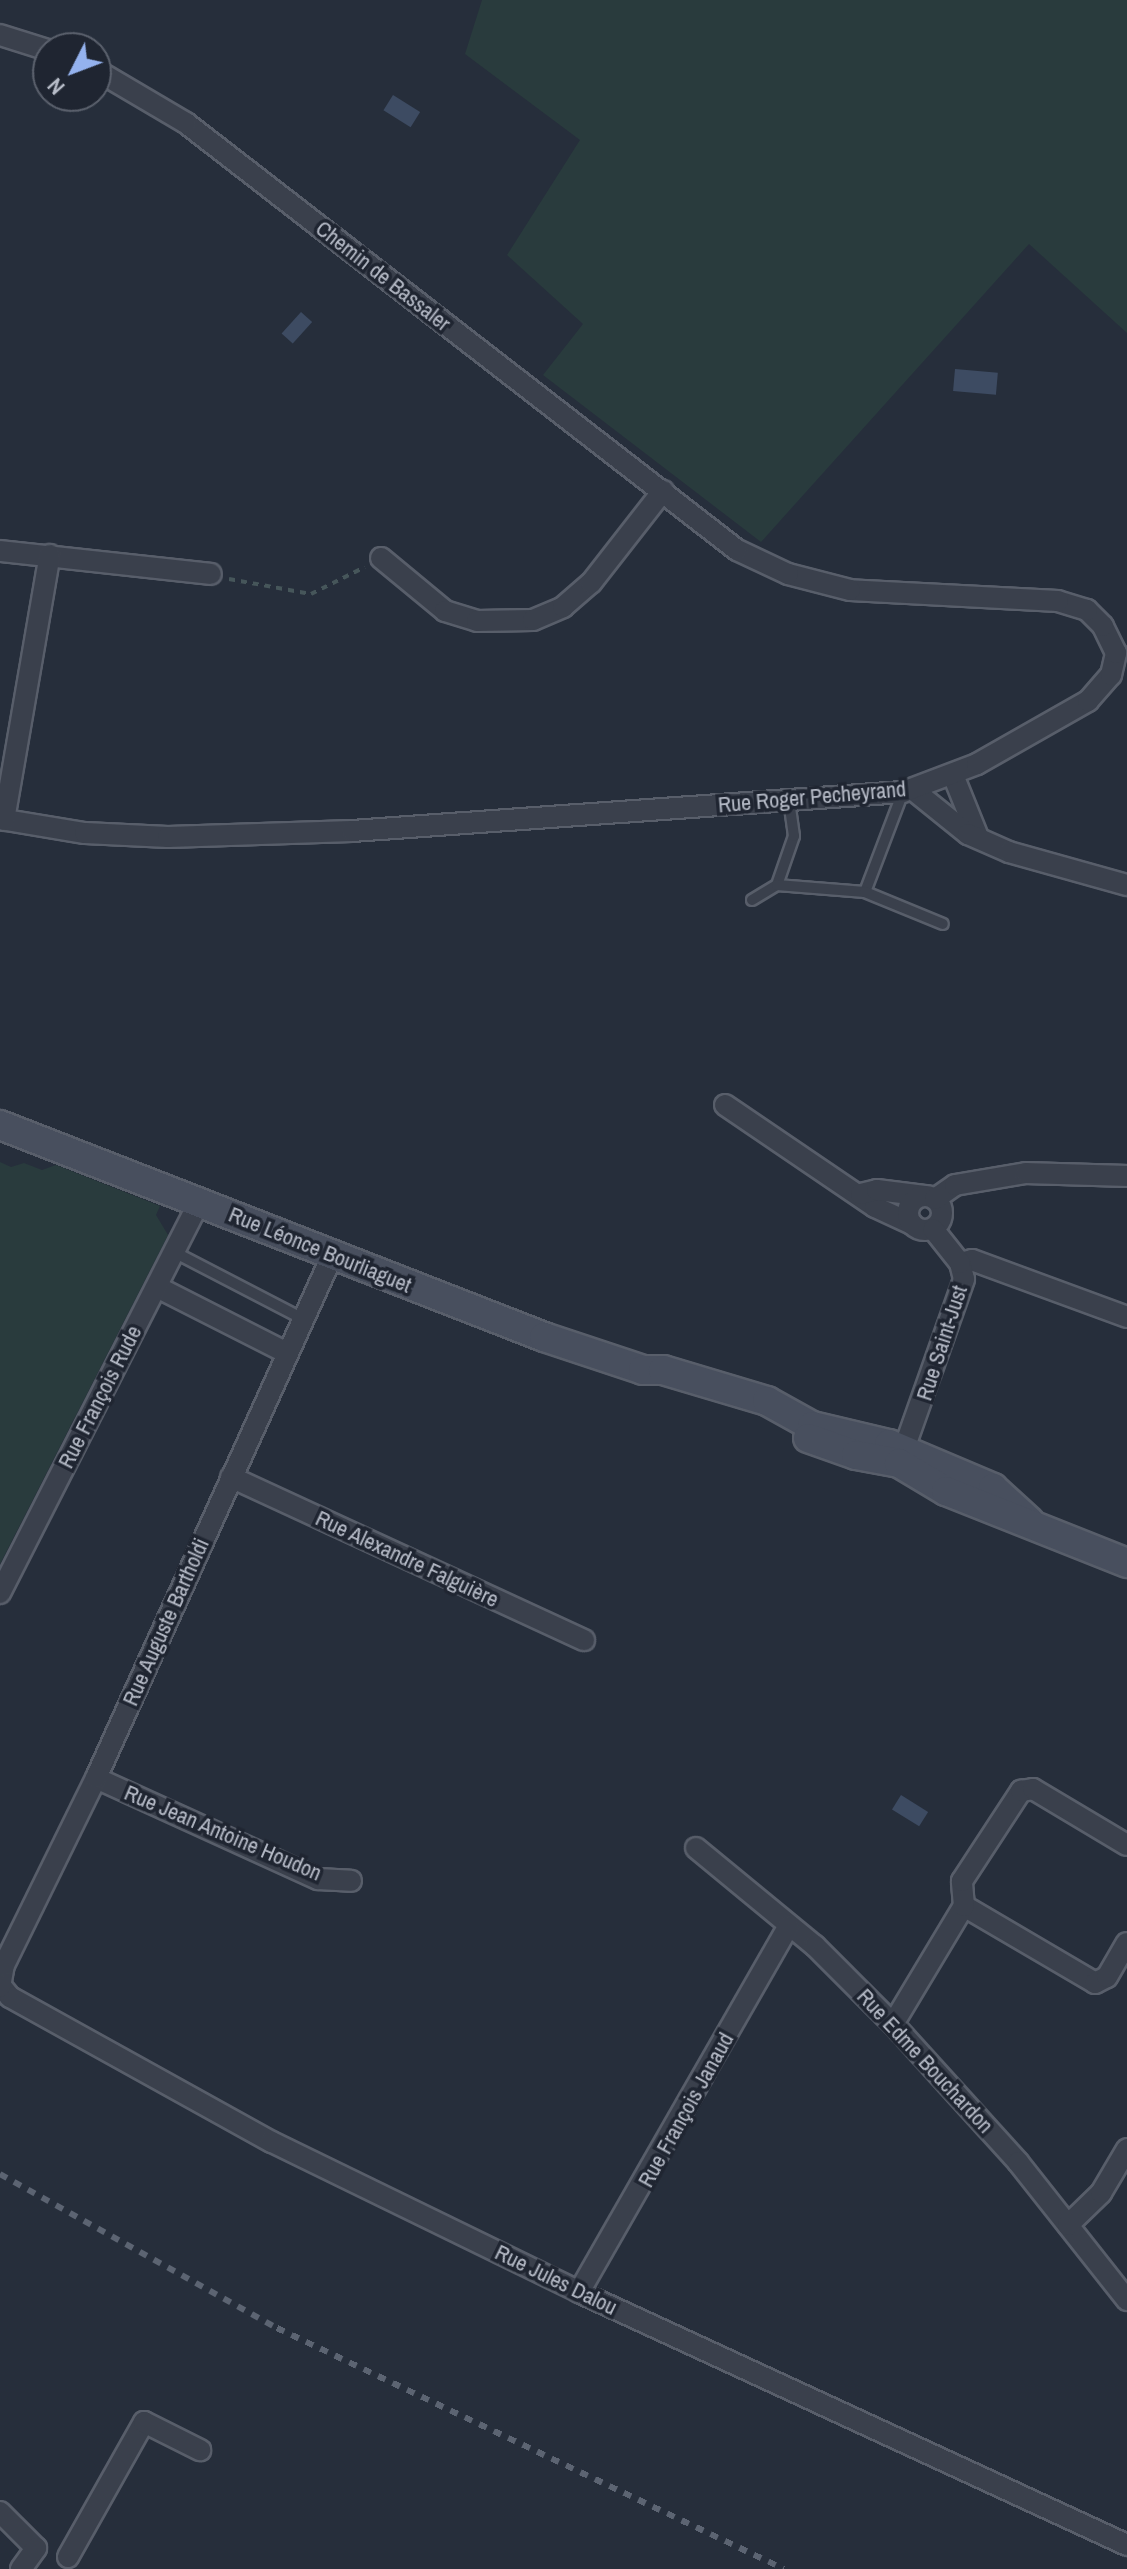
<!DOCTYPE html>
<html>
<head>
<meta charset="utf-8">
<style>
  body { margin:0 }
  #map { position:relative; width:1127px; height:2569px; overflow:hidden; background:#262e3b; font-family:"Archivo Narrow",sans-serif }
  div>[style] { position:absolute }
  .green>* { inset:0; background:#293b3d }
  .water>* { inset:0; background:#3d4b62; transform-origin:0 0 }
  .path>* { height:4px; margin-top:-2px; transform-origin:0; background:repeating-linear-gradient(90deg,#46565a 0 6px,transparent 0 12px) }
  .roads { filter:drop-shadow(2px 0 #585e6a) drop-shadow(-2px 0 #585e6a) drop-shadow(0 2px #585e6a) drop-shadow(0 -2px #585e6a) }
  .lane>* { height:10px; margin:-5px; padding:0 5px; transform-origin:5px; border-radius:5px; background:#3a404c }
  .street>* { height:20px; margin:-10px; padding:0 10px; transform-origin:10px; border-radius:10px; background:#3a404c }
  .street>.ring { margin:-10px; padding:0; box-sizing:content-box; background:none; border:20px solid #3a404c; border-radius:50% }
  .secondary>* { height:28px; margin:-14px; padding:0 14px; transform-origin:14px; border-radius:14px; background:#484f5e }
  .rail>* { height:6px; margin-top:-3px; transform-origin:0; background:repeating-linear-gradient(90deg,#5c6472 0 8px,transparent 0 16px) }
  span { translate:-50% -50%; white-space:nowrap; text-align:center; line-height:1.15; -webkit-text-stroke:7px #1f2531; paint-order:stroke }
  .street-label { font-size:22px; color:#b6bbc7 }
  .north { position:absolute; left:32px; top:32px; width:80px; height:80px; box-sizing:border-box; background:#1f2531; border:2px solid #5b616d; border-radius:50%; rotate:228deg; font-size:22px; font-weight:700; line-height:32px; text-align:center; color:#b6bbc7 }
  .north::after { content:''; display:block; margin:auto; width:28px; height:36px; background:#94b2ee; clip-path:polygon(50% 0,100% 100%,50% 72%,0 100%) }
</style>
</head>
<body>
<div id="map">
  <div class="green">
    <div style="clip-path:polygon(482px 0,1127px 0,1127px 333px,1029px 244px,761px 542px,543px 375px,583px 324px,507px 255px,580px 140px,465px 54px)"></div>
    <div style="clip-path:polygon(0 1162px,11px 1167px,24px 1163px,42px 1170px,56px 1165px,160px 1206px,156px 1215px,168px 1235px,0 1564px)"></div>
  </div>
  <div class="water">
    <div style="left:393px;top:95px;width:32px;height:18px;rotate:32deg"></div>
    <div style="left:301px;top:312px;width:15px;height:29px;rotate:42deg"></div>
    <div style="left:955px;top:369px;width:43px;height:22px;rotate:5deg"></div>
    <div style="left:901px;top:1795px;width:32px;height:17px;rotate:32deg"></div>
  </div>
  <div class="path">
    <div style="left:229px;top:579px;width:83px;rotate:10.4deg"></div>
    <div style="left:311px;top:594px;width:60px;rotate:-26.6deg"></div>
  </div>
  <div class="roads">
    <div class="lane">
      <div style="left:777px;top:885px;width:52px;rotate:-70.9deg"></div>
      <div style="left:794px;top:836px;width:35px;rotate:-98deg"></div>
      <div style="left:865px;top:892px;width:107px;rotate:-69.2deg"></div>
      <div style="left:752px;top:900px;width:29px;rotate:-31deg"></div>
      <div style="left:777px;top:885px;width:88px;rotate:4.5deg"></div>
      <div style="left:865px;top:892px;width:84px;rotate:22.3deg"></div>
      <div style="left:174px;top:1252px;width:145px;rotate:27.4deg"></div>
    </div>
    <div class="street">
      <div style="left:0;top:35px;width:50px;rotate:17.4deg"></div>
      <div style="left:0;top:551px;width:212px;rotate:6.2deg"></div>
      <div style="left:381px;top:558px;width:83px;rotate:39.6deg"></div>
      <div style="left:445px;top:611px;width:34px;rotate:17deg"></div>
      <div style="left:477px;top:621px;width:56px;rotate:-1deg"></div>
      <div style="left:533px;top:620px;width:33px;rotate:-23deg"></div>
      <div style="left:563px;top:607px;width:37px;rotate:-41deg"></div>
      <div style="left:591px;top:583px;width:117px;rotate:-52deg"></div>
      <div style="left:953px;top:775px;width:67px;rotate:68deg"></div>
      <div style="left:912px;top:789px;width:72px;rotate:38.8deg"></div>
      <div style="left:968px;top:834px;width:45px;rotate:23.7deg"></div>
      <div style="left:1009px;top:852px;width:123px;rotate:15.6deg"></div>
      <div style="left:0;top:819px;width:86px;rotate:9.4deg"></div>
      <div style="left:85px;top:833px;width:83px;rotate:2.8deg"></div>
      <div style="left:168px;top:837px;width:184px;rotate:-1.9deg"></div>
      <div style="left:352px;top:831px;width:552px;rotate:-4.05deg"></div>
      <div style="left:903px;top:792px;width:79px;rotate:-20.7deg"></div>
      <div style="left:977px;top:764px;width:128px;rotate:-29.6deg"></div>
      <div style="left:1088px;top:701px;width:35px;rotate:-49deg"></div>
      <div style="left:1111px;top:675px;width:23px;rotate:-77deg"></div>
      <div style="left:1116px;top:653px;width:30px;rotate:-116deg"></div>
      <div style="left:1103px;top:626px;width:23px;rotate:-135deg"></div>
      <div style="left:1087px;top:610px;width:30px;rotate:-163deg"></div>
      <div style="left:1058px;top:601px;width:208px;rotate:-177deg"></div>
      <div style="left:850px;top:590px;width:64px;rotate:-165.5deg"></div>
      <div style="left:788px;top:574px;width:56px;rotate:-154.8deg"></div>
      <div style="left:737px;top:550px;width:697px;rotate:-142.23deg"></div>
      <div style="left:186px;top:123px;width:104px;rotate:-149.5deg"></div>
      <div style="left:4px;top:820px;width:269px;rotate:-80.2deg"></div>
      <div style="left:725px;top:1105px;width:181px;rotate:34.2deg"></div>
      <div style="left:875px;top:1207px;width:41px;rotate:24.7deg"></div>
      <div style="left:861px;top:1194px;width:16px;rotate:-14deg"></div>
      <div style="left:877px;top:1190px;width:48px;rotate:7.1deg"></div>
      <div class="ring" style="left:908px;top:1196px;width:14px;height:14px"></div>
      <div style="left:935px;top:1199px;width:24px;rotate:-35deg"></div>
      <div style="left:955px;top:1185px;width:72px;rotate:-9.6deg"></div>
      <div style="left:1026px;top:1173px;width:101px;rotate:1.7deg"></div>
      <div style="left:960px;top:1263px;width:12px;rotate:-14deg"></div>
      <div style="left:972px;top:1260px;width:165px;rotate:20.2deg"></div>
      <div style="left:157px;top:1287px;width:146px;rotate:26.9deg"></div>
      <div style="left:899px;top:1463px;width:195px;rotate:-70.5deg"></div>
      <div style="left:964px;top:1279px;width:16px;rotate:-104deg"></div>
      <div style="left:960px;top:1263px;width:43px;rotate:-128.5deg"></div>
      <div style="left:231px;top:1477px;width:389px;rotate:24.8deg"></div>
      <div style="left:0;top:1593px;width:439px;rotate:-63deg"></div>
      <div style="left:96px;top:1778px;width:244px;rotate:24.5deg"></div>
      <div style="left:318px;top:1879px;width:33px;rotate:3deg"></div>
      <div style="left:696px;top:1848px;width:154px;rotate:39.5deg"></div>
      <div style="left:815px;top:1946px;width:110px;rotate:45deg"></div>
      <div style="left:893px;top:2024px;width:186px;rotate:47.8deg"></div>
      <div style="left:1018px;top:2162px;width:176px;rotate:51.7deg"></div>
      <div style="left:964px;top:1906px;width:152px;rotate:30.4deg"></div>
      <div style="left:1095px;top:1983px;width:13px;rotate:-27deg"></div>
      <div style="left:1107px;top:1977px;width:39px;rotate:-60deg"></div>
      <div style="left:1px;top:1986px;width:14px;rotate:51deg"></div>
      <div style="left:10px;top:1997px;width:299px;rotate:29deg"></div>
      <div style="left:272px;top:2142px;width:342px;rotate:26deg"></div>
      <div style="left:579px;top:2292px;width:604px;rotate:24.78deg"></div>
      <div style="left:0;top:1987px;width:22px;rotate:-80deg"></div>
      <div style="left:4px;top:1965px;width:208px;rotate:-63.8deg"></div>
      <div style="left:96px;top:1778px;width:573px;rotate:-65.67deg"></div>
      <div style="left:893px;top:2024px;width:138px;rotate:-59deg"></div>
      <div style="left:964px;top:1906px;width:25px;rotate:-95deg"></div>
      <div style="left:962px;top:1881px;width:108px;rotate:-56.8deg"></div>
      <div style="left:1021px;top:1791px;width:12px;rotate:-9deg"></div>
      <div style="left:1033px;top:1789px;width:109px;rotate:30.8deg"></div>
      <div style="left:1068px;top:2225px;width:46px;rotate:-44.1deg"></div>
      <div style="left:1101px;top:2193px;width:51px;rotate:-59.4deg"></div>
      <div style="left:579px;top:2292px;width:422px;rotate:-60.2deg"></div>
      <div style="left:0;top:2512px;width:51px;rotate:45deg"></div>
      <div style="left:68px;top:2557px;width:155px;rotate:-60.6deg"></div>
      <div style="left:144px;top:2422px;width:63px;rotate:26.6deg"></div>
      <div style="left:21px;top:2569px;width:26px;rotate:-54deg"></div>
    </div>
    <div class="secondary">
      <div style="left:0;top:1125px;width:584px;rotate:21.29deg"></div>
      <div style="left:544px;top:1337px;width:104px;rotate:18.4deg"></div>
      <div style="left:643px;top:1370px;width:20px"></div>
      <div style="left:663px;top:1370px;width:109px;rotate:16.6deg"></div>
      <div style="left:767px;top:1401px;width:51px;rotate:29.1deg"></div>
      <div style="left:812px;top:1426px;width:79px;rotate:13.2deg"></div>
      <div style="left:889px;top:1444px;width:113px;rotate:22.9deg"></div>
      <div style="left:993px;top:1488px;width:49px;rotate:42.5deg"></div>
      <div style="left:808px;top:1438px;width:51px;rotate:19.5deg"></div>
      <div style="left:856px;top:1455px;width:44px;rotate:10.5deg"></div>
      <div style="left:899px;top:1463px;width:55px;rotate:30.8deg"></div>
      <div style="left:946px;top:1491px;width:195px;rotate:21.7deg"></div>
    </div>
  </div>
  <div class="rail">
    <div style="left:0;top:2174px;width:317px;rotate:29.1deg"></div>
    <div style="left:277px;top:2328px;width:561px;rotate:25.42deg"></div>
  </div>
  <div class="street-label">
    <span style="left:383px;top:276px;rotate:38deg">Chemin de Bassaler</span>
    <span style="left:812px;top:797px;rotate:-5deg">Rue Roger Pecheyrand</span>
    <span style="left:320px;top:1250px;rotate:22deg">Rue Léonce Bourliaguet</span>
    <span style="left:942px;top:1343px;rotate:-72deg">Rue Saint-Just</span>
    <span style="left:100px;top:1397px;rotate:-63deg">Rue François Rude</span>
    <span style="left:407px;top:1559px;rotate:25deg">Rue Alexandre Falguière</span>
    <span style="left:166px;top:1622px;rotate:-66deg">Rue Auguste Bartholdi</span>
    <span style="left:223px;top:1833px;rotate:23deg">Rue Jean Antoine Houdon</span>
    <span style="left:925px;top:2061px;rotate:47deg">Rue Edme Bouchardon</span>
    <span style="left:686px;top:2110px;rotate:-61deg">Rue François Janaud</span>
    <span style="left:556px;top:2280px;rotate:26deg">Rue Jules Dalou</span>
  </div>
  <div class="north">N</div>
</div>
</body>
</html>
